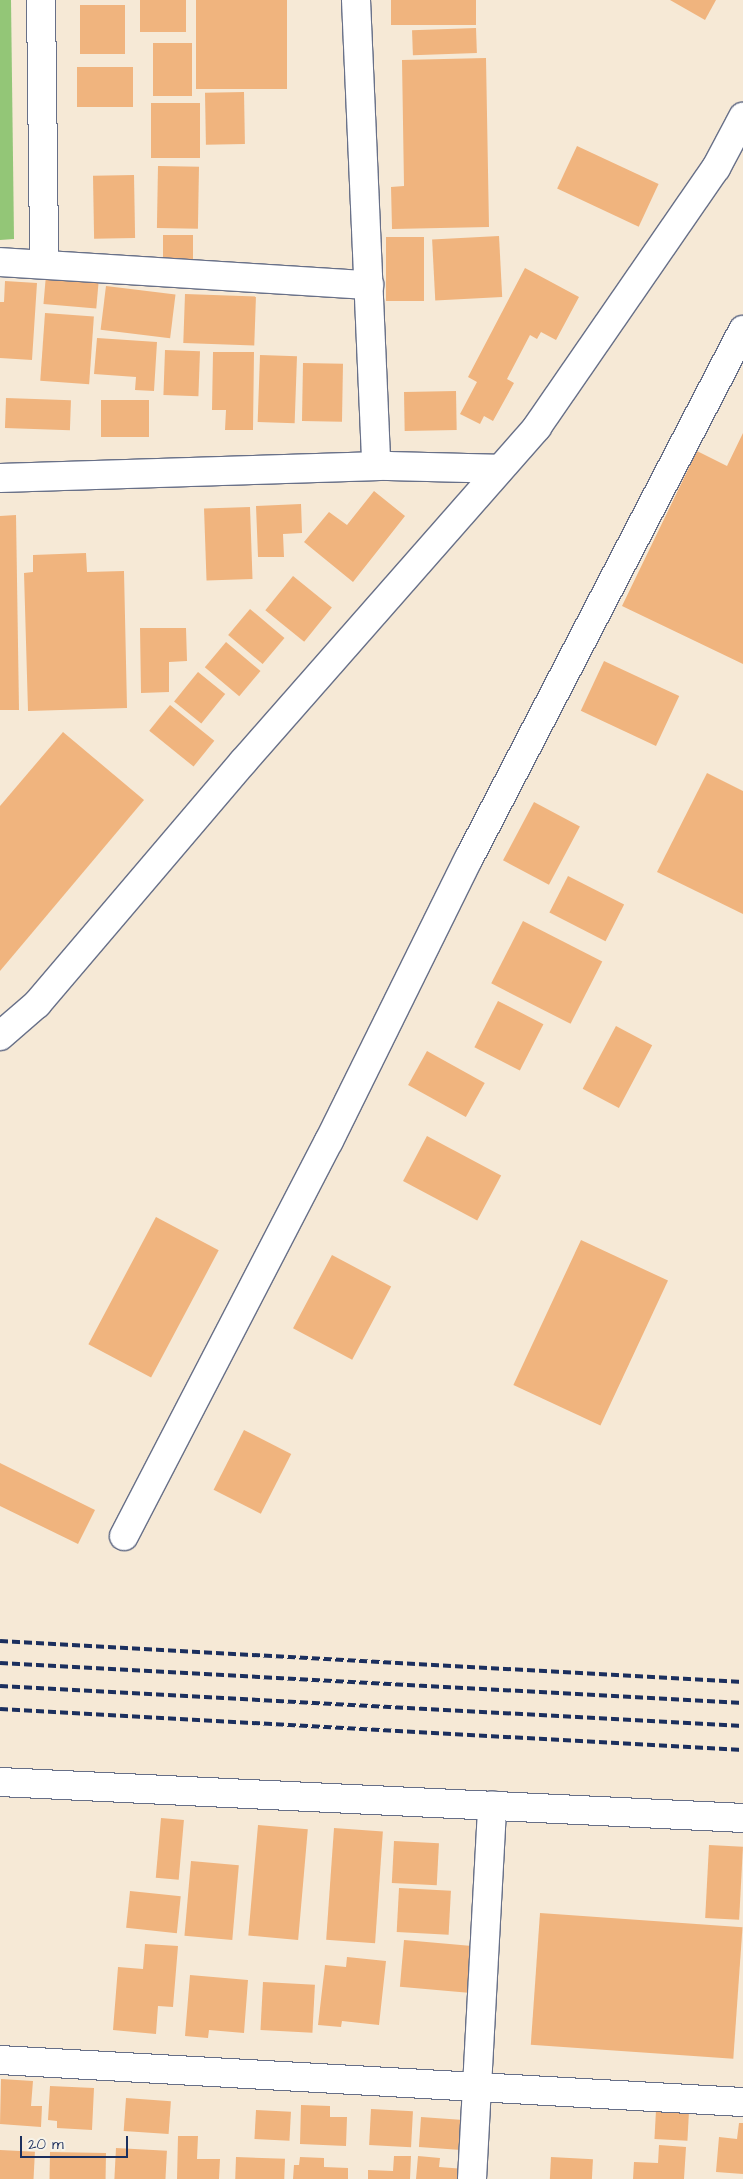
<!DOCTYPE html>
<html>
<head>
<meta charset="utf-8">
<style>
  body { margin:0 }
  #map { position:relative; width:743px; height:2179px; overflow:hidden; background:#f6e9d6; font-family:"Architects Daughter",sans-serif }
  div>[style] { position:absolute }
  .green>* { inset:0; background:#93c677 }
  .building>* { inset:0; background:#f0b47e; transform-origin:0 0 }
  .roads { filter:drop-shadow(1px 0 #687088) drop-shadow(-1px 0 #687088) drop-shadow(0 1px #687088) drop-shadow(0 -1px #687088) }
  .minor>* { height:28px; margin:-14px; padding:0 14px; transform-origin:14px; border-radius:14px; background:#fff }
  .rail>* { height:4px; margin-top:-2px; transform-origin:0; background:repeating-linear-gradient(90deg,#1b2f5e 0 8px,transparent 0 12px) }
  span { translate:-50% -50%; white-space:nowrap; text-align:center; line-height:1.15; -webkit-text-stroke:4.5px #f7f3e8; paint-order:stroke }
  .scale { position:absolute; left:20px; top:2136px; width:108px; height:22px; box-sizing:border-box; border:2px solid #1b2f5e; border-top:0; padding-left:6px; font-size:15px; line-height:18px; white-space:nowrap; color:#1b2f5e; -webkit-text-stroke:4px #f7f3e8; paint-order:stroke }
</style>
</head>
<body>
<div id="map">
  <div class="green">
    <div style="clip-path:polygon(0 0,11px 0,14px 239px,0 240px)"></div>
  </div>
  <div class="building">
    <div style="left:140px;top:0;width:46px;height:32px"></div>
    <div style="left:196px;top:0;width:91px;height:89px"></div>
    <div style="left:391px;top:0;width:85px;height:25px"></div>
    <div style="clip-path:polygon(670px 0,716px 0,705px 20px)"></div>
    <div style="left:125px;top:5px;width:49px;height:45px;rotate:90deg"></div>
    <div style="left:476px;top:28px;width:25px;height:64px;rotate:88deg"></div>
    <div style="left:153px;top:43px;width:39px;height:53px"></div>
    <div style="clip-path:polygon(486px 58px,489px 227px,392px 229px,391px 187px,404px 186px,402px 60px)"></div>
    <div style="left:77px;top:67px;width:56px;height:40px"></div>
    <div style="left:244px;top:92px;width:52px;height:39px;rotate:89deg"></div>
    <div style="left:151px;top:103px;width:49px;height:55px"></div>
    <div style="left:577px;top:146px;width:90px;height:47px;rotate:25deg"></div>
    <div style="left:158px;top:166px;width:41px;height:62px;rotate:1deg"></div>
    <div style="left:134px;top:175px;width:63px;height:41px;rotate:89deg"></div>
    <div style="left:193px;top:235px;width:26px;height:30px;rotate:90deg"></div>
    <div style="left:499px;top:236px;width:61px;height:67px;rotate:87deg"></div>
    <div style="left:386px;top:237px;width:38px;height:64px"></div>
    <div style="clip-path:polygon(525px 268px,579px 297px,556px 340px,541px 332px,537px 339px,530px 335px,507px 379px,514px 383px,493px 421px,484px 416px,480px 424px,460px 414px,477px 382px,468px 377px)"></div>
    <div style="left:46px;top:275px;width:53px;height:29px;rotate:5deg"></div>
    <div style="clip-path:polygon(5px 281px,37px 283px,32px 360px,0 358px,0 302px,4px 302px)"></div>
    <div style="left:106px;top:286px;width:70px;height:44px;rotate:7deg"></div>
    <div style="left:185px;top:294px;width:71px;height:49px;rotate:2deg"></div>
    <div style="left:45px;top:313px;width:49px;height:68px;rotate:4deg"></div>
    <div style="clip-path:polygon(97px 338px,157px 342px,154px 391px,135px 390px,136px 377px,94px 374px)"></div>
    <div style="left:165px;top:350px;width:35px;height:45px;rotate:2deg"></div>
    <div style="clip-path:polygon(213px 352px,254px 352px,253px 430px,225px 430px,226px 410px,212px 410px)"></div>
    <div style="left:260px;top:355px;width:37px;height:67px;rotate:2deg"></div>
    <div style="left:303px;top:363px;width:40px;height:58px;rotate:1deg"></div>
    <div style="left:456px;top:391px;width:39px;height:52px;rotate:89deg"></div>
    <div style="left:6px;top:398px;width:65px;height:30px;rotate:2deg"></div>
    <div style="left:101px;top:400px;width:48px;height:37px"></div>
    <div style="clip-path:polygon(743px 433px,743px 664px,622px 606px,697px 451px,727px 466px)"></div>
    <div style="clip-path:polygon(374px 491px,405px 516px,353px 582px,304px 542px,329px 512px,347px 525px)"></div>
    <div style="clip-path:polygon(301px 504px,302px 533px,283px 534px,284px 557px,258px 557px,256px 506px)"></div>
    <div style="left:250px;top:507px;width:72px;height:46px;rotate:88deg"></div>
    <div style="clip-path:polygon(16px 515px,19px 710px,0 710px,0 516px)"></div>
    <div style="clip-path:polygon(86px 553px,87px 572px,124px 571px,127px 708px,28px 711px,24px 573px,33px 572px,33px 555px)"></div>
    <div style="left:293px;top:576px;width:50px;height:44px;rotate:39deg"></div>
    <div style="left:250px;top:609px;width:45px;height:34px;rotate:40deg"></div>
    <div style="clip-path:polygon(140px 628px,186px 628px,187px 661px,169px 662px,169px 692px,141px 693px)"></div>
    <div style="left:226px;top:642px;width:45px;height:33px;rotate:40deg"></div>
    <div style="left:604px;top:661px;width:83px;height:55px;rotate:25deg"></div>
    <div style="left:198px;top:672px;width:35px;height:38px;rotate:39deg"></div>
    <div style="left:170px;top:705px;width:57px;height:33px;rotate:39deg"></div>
    <div style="clip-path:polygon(63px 732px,144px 800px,0 971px,0 806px)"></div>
    <div style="clip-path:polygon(707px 773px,743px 791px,743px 914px,657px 872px)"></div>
    <div style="left:534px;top:802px;width:52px;height:66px;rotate:28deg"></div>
    <div style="left:568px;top:876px;width:63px;height:41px;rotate:27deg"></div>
    <div style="left:523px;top:921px;width:89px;height:70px;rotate:27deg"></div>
    <div style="left:498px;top:1001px;width:51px;height:52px;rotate:27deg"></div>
    <div style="left:616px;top:1026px;width:41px;height:71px;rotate:28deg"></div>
    <div style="left:427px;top:1051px;width:66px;height:39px;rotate:29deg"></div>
    <div style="left:427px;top:1136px;width:84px;height:51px;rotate:28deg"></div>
    <div style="left:156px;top:1217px;width:71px;height:144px;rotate:28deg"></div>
    <div style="left:581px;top:1240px;width:96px;height:160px;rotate:25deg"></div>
    <div style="left:332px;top:1255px;width:67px;height:83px;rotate:28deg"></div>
    <div style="left:244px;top:1430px;width:53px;height:67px;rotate:27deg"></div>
    <div style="clip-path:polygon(0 1463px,95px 1510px,78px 1544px,0 1506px)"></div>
    <div style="left:161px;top:1818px;width:23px;height:60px;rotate:5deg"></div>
    <div style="left:258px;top:1825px;width:50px;height:111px;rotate:5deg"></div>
    <div style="left:334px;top:1828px;width:49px;height:112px;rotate:4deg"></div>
    <div style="left:394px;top:1841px;width:45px;height:42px;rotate:3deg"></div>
    <div style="left:709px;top:1845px;width:34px;height:73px;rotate:3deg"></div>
    <div style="left:191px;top:1861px;width:48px;height:75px;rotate:5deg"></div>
    <div style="left:399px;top:1888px;width:52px;height:44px;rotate:3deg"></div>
    <div style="left:130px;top:1891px;width:51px;height:37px;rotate:6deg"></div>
    <div style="left:540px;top:1913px;width:203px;height:132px;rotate:4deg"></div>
    <div style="left:404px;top:1940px;width:74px;height:47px;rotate:5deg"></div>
    <div style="clip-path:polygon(145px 1944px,178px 1946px,173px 2007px,158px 2006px,156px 2034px,113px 2030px,118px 1967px,143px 1969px)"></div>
    <div style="clip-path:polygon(347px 1957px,386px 1961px,379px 2025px,342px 2021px,341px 2027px,318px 2025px,325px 1965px,346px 1967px)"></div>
    <div style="clip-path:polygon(190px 1975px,248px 1980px,244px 2033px,209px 2030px,208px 2038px,185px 2036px)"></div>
    <div style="left:263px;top:1982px;width:52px;height:48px;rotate:3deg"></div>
    <div style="clip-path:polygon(1px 2079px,33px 2081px,31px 2106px,42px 2106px,41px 2127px,0 2124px)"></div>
    <div style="clip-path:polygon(50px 2086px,94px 2088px,92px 2130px,57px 2128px,57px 2121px,48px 2120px)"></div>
    <div style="left:126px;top:2098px;width:45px;height:33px;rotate:4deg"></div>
    <div style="clip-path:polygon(301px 2105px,330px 2106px,330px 2117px,347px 2117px,346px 2146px,300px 2144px)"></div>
    <div style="left:371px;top:2109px;width:42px;height:36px;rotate:3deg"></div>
    <div style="left:256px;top:2110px;width:35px;height:29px;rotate:3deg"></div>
    <div style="left:656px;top:2110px;width:33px;height:29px;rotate:3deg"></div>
    <div style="left:421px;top:2117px;width:46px;height:30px;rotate:4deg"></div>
    <div style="clip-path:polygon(739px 2123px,743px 2123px,743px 2174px,716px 2172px,719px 2137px,737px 2139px)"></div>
    <div style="clip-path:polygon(178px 2136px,198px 2136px,197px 2159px,220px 2159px,219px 2179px,177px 2179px)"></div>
    <div style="clip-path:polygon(659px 2145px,686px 2147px,684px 2179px,633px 2179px,634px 2162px,658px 2163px)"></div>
    <div style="left:116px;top:2148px;width:51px;height:31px;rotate:3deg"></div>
    <div style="left:0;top:2150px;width:35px;height:29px;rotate:3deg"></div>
    <div style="left:50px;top:2152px;width:56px;height:27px;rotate:1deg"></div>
    <div style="clip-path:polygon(394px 2156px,411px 2156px,410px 2179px,368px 2179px,368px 2170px,393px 2171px)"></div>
    <div style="clip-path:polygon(418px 2156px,440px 2158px,439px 2167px,465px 2169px,464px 2179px,416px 2179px)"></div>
    <div style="left:236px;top:2157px;width:49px;height:22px;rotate:2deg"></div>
    <div style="clip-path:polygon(300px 2157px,324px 2158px,324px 2167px,348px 2168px,348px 2179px,293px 2179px,294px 2165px,299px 2165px)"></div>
    <div style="left:551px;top:2157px;width:42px;height:22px;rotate:3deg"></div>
  </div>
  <div class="roads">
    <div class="minor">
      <div style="left:41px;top:0;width:263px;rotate:89.3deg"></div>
      <div style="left:356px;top:0;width:466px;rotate:87.5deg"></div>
      <div style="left:0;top:262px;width:370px;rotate:3.6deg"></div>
      <div style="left:0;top:478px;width:388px;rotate:-1.8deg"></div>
      <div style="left:388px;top:466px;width:112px;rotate:1.5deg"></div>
      <div style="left:0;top:1036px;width:49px;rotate:-40.9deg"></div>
      <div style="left:37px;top:1004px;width:318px;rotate:-49.6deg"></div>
      <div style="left:243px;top:762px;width:446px;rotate:-48.7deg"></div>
      <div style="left:537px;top:427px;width:315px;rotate:-55.4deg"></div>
      <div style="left:716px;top:168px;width:58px;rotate:-62.1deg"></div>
      <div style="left:124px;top:1536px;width:445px;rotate:-62.6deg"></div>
      <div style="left:329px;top:1141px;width:316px;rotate:-63.7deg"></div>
      <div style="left:469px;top:858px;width:595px;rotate:-62.57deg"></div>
      <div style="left:0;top:1782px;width:744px;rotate:2.77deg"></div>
      <div style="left:0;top:2060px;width:744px;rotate:3.24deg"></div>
      <div style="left:472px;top:2179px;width:374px;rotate:-86.9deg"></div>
    </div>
  </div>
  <div class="rail">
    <div style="left:0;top:1641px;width:744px;rotate:3.16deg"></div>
    <div style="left:0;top:1663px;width:744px;rotate:3.08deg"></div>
    <div style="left:0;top:1686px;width:744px;rotate:3.08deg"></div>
    <div style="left:0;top:1709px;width:744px;rotate:3.16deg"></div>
  </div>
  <div class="scale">20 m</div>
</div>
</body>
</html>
